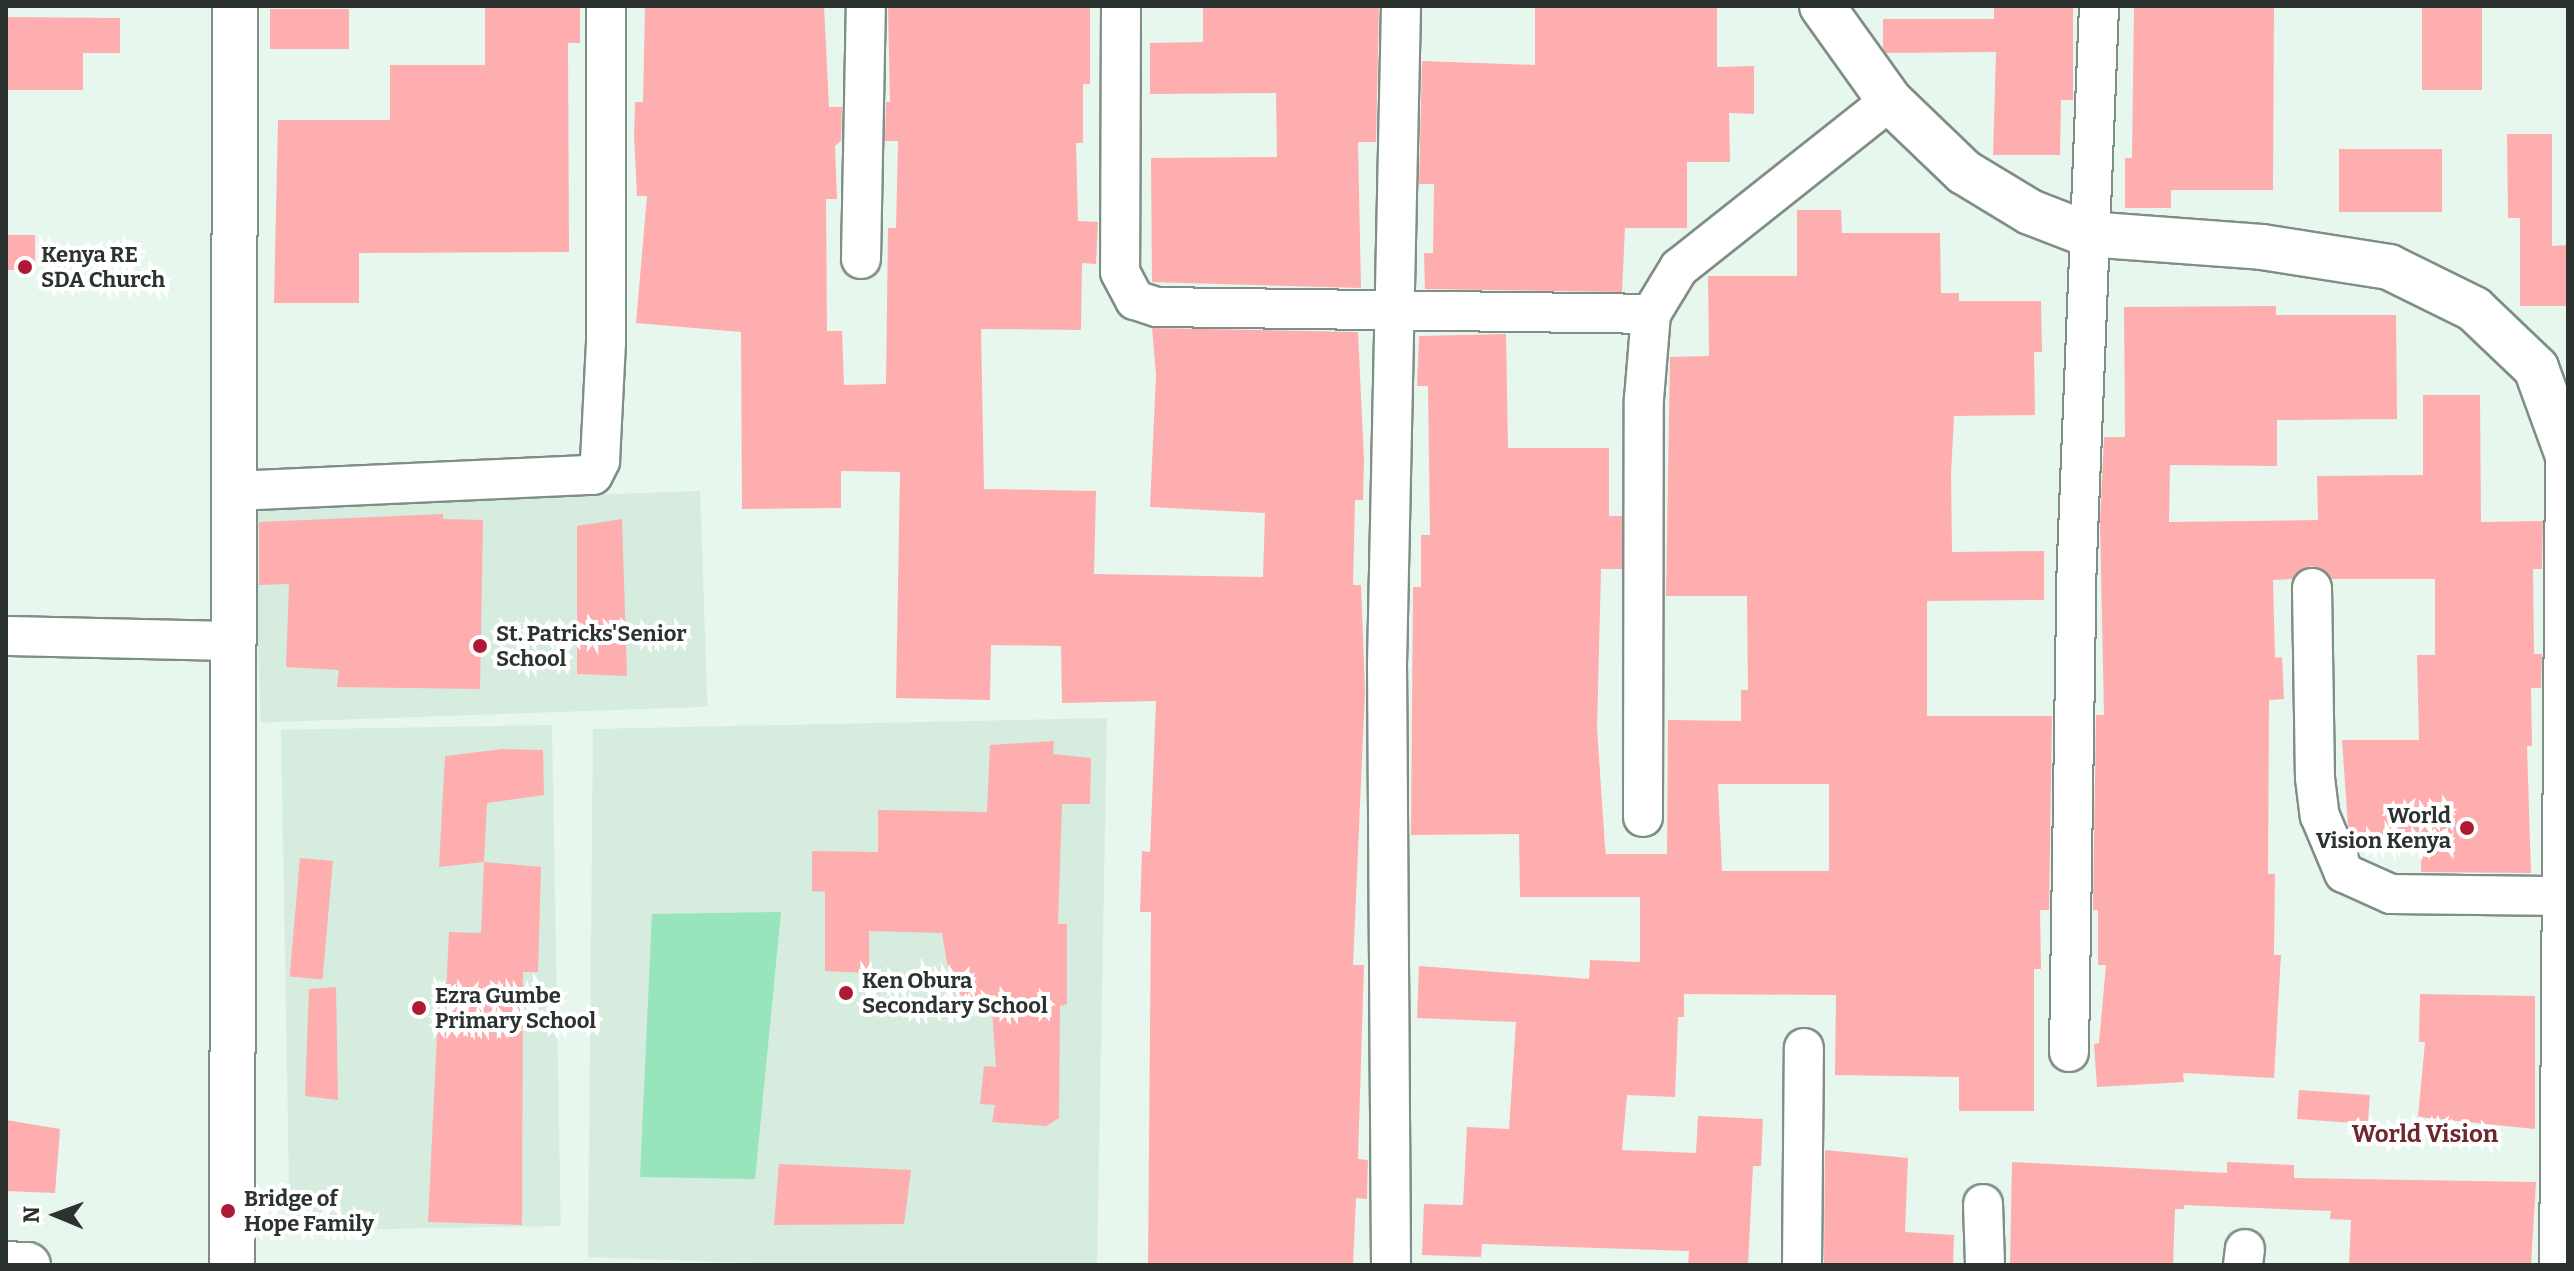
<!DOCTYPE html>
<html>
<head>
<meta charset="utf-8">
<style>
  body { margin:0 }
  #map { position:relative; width:2574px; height:1271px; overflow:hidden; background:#e7f7ee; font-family:Bitter,serif }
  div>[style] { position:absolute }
  .built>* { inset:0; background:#d5ecdf; transform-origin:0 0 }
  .green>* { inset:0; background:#97e4bd }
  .building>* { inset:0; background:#feaeaf; transform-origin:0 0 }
  .roads { filter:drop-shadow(2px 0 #7f8e86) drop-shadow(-2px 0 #7f8e86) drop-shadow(0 2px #7f8e86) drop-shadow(0 -2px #7f8e86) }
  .minor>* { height:38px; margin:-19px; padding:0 19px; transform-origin:19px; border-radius:19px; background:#fff }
  .tertiary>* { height:44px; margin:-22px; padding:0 22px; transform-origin:22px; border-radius:22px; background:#fff }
  .dots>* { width:22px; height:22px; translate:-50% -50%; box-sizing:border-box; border:4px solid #fff; border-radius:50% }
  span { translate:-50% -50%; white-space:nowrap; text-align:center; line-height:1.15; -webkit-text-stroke:8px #fff; paint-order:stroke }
  .poi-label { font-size:22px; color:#2c322f; font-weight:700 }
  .left { translate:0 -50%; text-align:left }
  .right { translate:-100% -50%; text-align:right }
  .neighbourhood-label { font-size:24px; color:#6f282e; font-weight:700 }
  .frame { position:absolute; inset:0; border:8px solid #2c322f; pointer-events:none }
  .north { position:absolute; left:16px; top:1175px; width:80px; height:80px; -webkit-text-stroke:6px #fff; paint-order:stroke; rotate:271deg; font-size:22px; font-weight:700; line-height:32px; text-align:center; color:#2c322f }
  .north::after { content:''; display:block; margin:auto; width:28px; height:36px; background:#2c322f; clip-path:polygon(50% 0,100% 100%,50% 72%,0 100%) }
</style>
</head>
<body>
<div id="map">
  <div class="built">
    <div style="left:700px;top:491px;width:216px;height:447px;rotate:88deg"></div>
    <div style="clip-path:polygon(1107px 718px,1097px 1265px,801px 1265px,588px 1257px,593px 729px)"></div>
    <div style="left:552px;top:725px;width:501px;height:271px;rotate:89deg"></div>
  </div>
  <div class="green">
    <div style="clip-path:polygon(781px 912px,755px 1179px,640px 1177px,652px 914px)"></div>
  </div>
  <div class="building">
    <div style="clip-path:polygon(485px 6px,580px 6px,580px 43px,568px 43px,569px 252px,359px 253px,359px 303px,274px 303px,278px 120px,390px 120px,390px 65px,485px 65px)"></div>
    <div style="clip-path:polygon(645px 6px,824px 6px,829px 107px,842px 107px,841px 141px,835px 146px,837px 199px,826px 199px,827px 331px,842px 331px,844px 385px,886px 384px,888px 228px,896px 228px,898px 141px,885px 141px,886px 102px,890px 102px,888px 6px,1090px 6px,1090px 84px,1083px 84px,1083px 143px,1076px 143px,1078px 221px,1098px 222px,1096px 264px,1082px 263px,1081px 330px,981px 329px,984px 489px,1096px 491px,1094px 574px,1263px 577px,1265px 513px,1150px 507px,1156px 375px,1152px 328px,1358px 332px,1364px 460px,1363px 500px,1355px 500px,1353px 585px,1361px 585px,1365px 691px,1353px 965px,1364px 965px,1358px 1159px,1368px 1160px,1367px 1199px,1356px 1198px,1353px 1265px,1148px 1265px,1151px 912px,1140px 912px,1142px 851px,1150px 852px,1156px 701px,1062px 703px,1061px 646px,991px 645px,990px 700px,896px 698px,900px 472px,841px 471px,841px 508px,742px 509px,741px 332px,636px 323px,647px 196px,637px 196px,634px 136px,635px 102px,643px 102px)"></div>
    <div style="clip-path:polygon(1203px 6px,1379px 6px,1376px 142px,1358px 142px,1361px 288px,1152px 282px,1151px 158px,1277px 157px,1276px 93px,1150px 94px,1150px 43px,1203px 42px)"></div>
    <div style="clip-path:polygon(1535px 6px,1717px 7px,1717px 67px,1754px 66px,1754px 114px,1729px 113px,1730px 162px,1687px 162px,1687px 228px,1625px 228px,1622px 292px,1425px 289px,1424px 253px,1433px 253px,1434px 184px,1419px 184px,1422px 61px,1535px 65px)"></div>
    <div style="clip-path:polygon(1994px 6px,2073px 7px,2073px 100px,2061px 100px,2060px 155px,1993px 155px,1996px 52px,1886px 53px,1883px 48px,1883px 19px,1994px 19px)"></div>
    <div style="clip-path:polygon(2134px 6px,2274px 6px,2273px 190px,2171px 190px,2171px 208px,2125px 208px,2125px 158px,2132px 158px)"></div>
    <div style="left:2422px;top:6px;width:60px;height:84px"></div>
    <div style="left:270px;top:9px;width:79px;height:40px"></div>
    <div style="clip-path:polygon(6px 17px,120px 18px,120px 53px,83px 53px,83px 90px,6px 90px)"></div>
    <div style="clip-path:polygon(2507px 134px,2552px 134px,2552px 246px,2567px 245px,2567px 306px,2520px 306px,2520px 218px,2508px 218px)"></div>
    <div style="left:2442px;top:149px;width:63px;height:103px;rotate:90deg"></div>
    <div style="clip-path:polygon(evenodd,1797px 210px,1841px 210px,1842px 233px,1940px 233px,1941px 293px,1959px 293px,1959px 301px,2041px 301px,2042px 352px,2034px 352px,2035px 415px,1954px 416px,1951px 474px,1952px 552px,2044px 551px,2044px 600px,1927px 601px,1927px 716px,2052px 716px,2049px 910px,2040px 910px,2041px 969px,2034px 969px,2034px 1111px,1959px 1111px,1959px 1077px,1835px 1075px,1836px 995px,1684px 994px,1684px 1017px,1678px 1017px,1675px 1097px,1627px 1095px,1622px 1150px,1696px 1153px,1698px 1116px,1763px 1119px,1761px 1166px,1753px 1166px,1748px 1265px,1688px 1265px,1689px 1251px,1482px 1244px,1481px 1257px,1422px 1255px,1424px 1204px,1463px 1205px,1467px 1127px,1509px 1129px,1516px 1022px,1417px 1018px,1419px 966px,1589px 979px,1590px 960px,1640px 962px,1640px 897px,1520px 897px,1519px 834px,1411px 835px,1413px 587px,1421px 587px,1421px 535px,1430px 535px,1428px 386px,1417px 386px,1419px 336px,1506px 334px,1508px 448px,1609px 448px,1609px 516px,1622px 516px,1622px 569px,1601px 569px,1597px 728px,1605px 847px,1606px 854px,1667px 854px,1668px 720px,1741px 721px,1741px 690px,1748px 690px,1747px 596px,1666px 596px,1670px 357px,1709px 356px,1708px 276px,1797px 276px,1797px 210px,1718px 784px,1829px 784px,1829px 871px,1722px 871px,1718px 784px)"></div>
    <div style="left:6px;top:235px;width:29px;height:35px"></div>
    <div style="clip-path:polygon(2276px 306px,2276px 315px,2396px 315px,2397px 419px,2277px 420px,2277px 466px,2170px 465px,2169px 522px,2318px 520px,2317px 476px,2423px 475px,2423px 395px,2480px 395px,2481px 522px,2543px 521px,2542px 569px,2533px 569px,2534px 654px,2542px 654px,2541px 688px,2531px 688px,2532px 746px,2527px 746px,2531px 873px,2421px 872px,2421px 846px,2357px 847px,2348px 826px,2342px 740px,2419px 740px,2417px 655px,2435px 655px,2435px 579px,2332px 579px,2312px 566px,2292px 579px,2273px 580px,2275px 658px,2282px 657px,2284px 699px,2269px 700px,2268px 874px,2275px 874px,2274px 955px,2281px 955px,2274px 1078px,2183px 1073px,2184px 1082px,2097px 1087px,2094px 1044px,2099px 1043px,2106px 965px,2098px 965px,2098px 910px,2093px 910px,2096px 715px,2104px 715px,2100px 524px,2104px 437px,2125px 437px,2124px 307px)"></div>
    <div style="clip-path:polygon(443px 514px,443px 519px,483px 520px,480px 689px,337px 687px,339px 670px,286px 667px,289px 584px,259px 585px,259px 522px)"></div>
    <div style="clip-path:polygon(622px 519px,627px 676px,577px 674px,577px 526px)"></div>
    <div style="clip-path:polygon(1054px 741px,1053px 754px,1091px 758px,1090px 804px,1062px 804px,1058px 924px,1067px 924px,1067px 1004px,1060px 1006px,1059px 1118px,1046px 1126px,992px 1122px,995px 1105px,980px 1104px,984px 1066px,996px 1067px,992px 1009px,966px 1008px,966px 996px,952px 993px,942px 933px,869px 931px,869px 973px,825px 971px,825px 892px,812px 891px,812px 851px,878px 852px,878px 810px,987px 812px,990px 745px)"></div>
    <div style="clip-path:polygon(503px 749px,543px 750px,544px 795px,487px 803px,484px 862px,439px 867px,445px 756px)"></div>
    <div style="left:300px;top:858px;width:33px;height:119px;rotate:5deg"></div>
    <div style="clip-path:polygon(484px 862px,541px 867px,538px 972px,523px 972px,522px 1225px,428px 1222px,439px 993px,446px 994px,449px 932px,481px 933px)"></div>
    <div style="clip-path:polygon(336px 987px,338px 1100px,305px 1096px,309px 989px)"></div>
    <div style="clip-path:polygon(2420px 994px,2535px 996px,2535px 1129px,2418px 1117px,2425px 1042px,2419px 1042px)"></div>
    <div style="left:2299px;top:1090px;width:71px;height:29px;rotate:4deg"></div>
    <div style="clip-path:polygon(6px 1120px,60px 1129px,55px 1193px,6px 1191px)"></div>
    <div style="clip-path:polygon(1825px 1150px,1908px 1158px,1905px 1232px,1954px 1235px,1953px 1265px,1824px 1265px)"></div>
    <div style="clip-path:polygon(2012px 1162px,2227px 1173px,2227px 1162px,2294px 1165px,2294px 1178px,2536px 1182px,2531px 1265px,2349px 1265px,2351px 1220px,2330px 1219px,2331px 1211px,2184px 1205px,2184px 1209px,2175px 1209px,2173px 1265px,2010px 1265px)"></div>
    <div style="clip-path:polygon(779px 1164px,911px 1170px,904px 1224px,774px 1225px)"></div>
  </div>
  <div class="roads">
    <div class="minor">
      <div style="left:1121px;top:6px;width:266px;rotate:90.2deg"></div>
      <div style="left:1120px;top:272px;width:32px;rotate:62deg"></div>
      <div style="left:1135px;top:300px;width:23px;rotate:18deg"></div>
      <div style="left:1157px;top:307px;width:494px;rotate:0.8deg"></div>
      <div style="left:861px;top:259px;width:253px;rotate:-88.9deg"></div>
      <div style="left:234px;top:491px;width:359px;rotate:-2.6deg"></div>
      <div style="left:593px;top:475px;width:16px;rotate:-63deg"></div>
      <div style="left:600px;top:461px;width:119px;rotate:-87.1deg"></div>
      <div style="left:606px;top:342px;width:336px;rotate:-90deg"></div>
      <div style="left:2312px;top:588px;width:190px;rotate:89.1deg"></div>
      <div style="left:2315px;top:778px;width:38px;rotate:83deg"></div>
      <div style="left:2320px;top:816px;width:62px;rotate:67.2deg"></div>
      <div style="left:2344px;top:873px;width:51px;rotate:24.1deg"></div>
      <div style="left:2391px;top:894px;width:174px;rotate:0.7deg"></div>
      <div style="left:6px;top:636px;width:227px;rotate:1.3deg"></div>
      <div style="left:1643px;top:817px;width:418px;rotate:-89.9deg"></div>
      <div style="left:1644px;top:399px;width:85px;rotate:-85.3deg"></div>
      <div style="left:1651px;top:314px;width:54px;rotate:-58.7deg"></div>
      <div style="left:1679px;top:268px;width:269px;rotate:-38.4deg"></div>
      <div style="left:2069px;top:1052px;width:493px;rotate:-89.1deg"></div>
      <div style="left:2077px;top:559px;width:553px;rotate:-87.72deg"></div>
      <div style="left:1983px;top:1204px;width:61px;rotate:88.1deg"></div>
      <div style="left:1391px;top:1265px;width:601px;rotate:-90.38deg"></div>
      <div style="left:1387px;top:664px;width:658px;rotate:-88.78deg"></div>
      <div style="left:1802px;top:1265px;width:217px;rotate:-89.5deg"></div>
      <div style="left:2243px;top:1265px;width:16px;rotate:-83deg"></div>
    </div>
    <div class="tertiary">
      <div style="left:1822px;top:6px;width:117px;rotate:54.4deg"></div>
      <div style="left:1890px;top:101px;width:103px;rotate:43.8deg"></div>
      <div style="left:1964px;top:172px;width:77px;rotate:31.2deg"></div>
      <div style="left:2030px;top:212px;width:61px;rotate:21.1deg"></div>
      <div style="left:2087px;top:234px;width:175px;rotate:4.2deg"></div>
      <div style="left:2262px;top:247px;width:129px;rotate:8.9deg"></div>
      <div style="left:2389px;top:267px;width:95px;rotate:26.3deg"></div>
      <div style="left:2474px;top:309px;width:86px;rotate:43.6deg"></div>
      <div style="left:2536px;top:368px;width:94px;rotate:70deg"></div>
      <div style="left:2568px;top:456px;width:809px;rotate:90.42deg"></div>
      <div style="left:6px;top:1264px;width:22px;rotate:3deg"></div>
      <div style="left:232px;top:1265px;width:1259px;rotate:-89.86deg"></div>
    </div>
  </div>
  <div class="dots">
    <div style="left:25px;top:267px;background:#ae1a36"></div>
    <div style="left:480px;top:646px;background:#ae1a36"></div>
    <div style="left:2467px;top:828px;background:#ae1a36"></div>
    <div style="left:846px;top:993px;background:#ae1a36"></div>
    <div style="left:419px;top:1008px;background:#ae1a36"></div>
    <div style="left:228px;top:1211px;background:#ae1a36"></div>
  </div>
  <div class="poi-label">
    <span class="left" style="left:41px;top:267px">Kenya RE<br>SDA Church</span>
    <span class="left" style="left:496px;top:646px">St. Patricks'Senior<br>School</span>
    <span class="right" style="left:2451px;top:828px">World<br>Vision Kenya</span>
    <span class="left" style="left:862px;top:993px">Ken Obura<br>Secondary School</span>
    <span class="left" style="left:435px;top:1008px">Ezra Gumbe<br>Primary School</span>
    <span class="left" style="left:244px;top:1211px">Bridge of<br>Hope Family</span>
  </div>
  <div class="neighbourhood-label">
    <span style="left:2425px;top:1135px">World Vision</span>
  </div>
  <div class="frame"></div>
  <div class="north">N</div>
</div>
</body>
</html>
